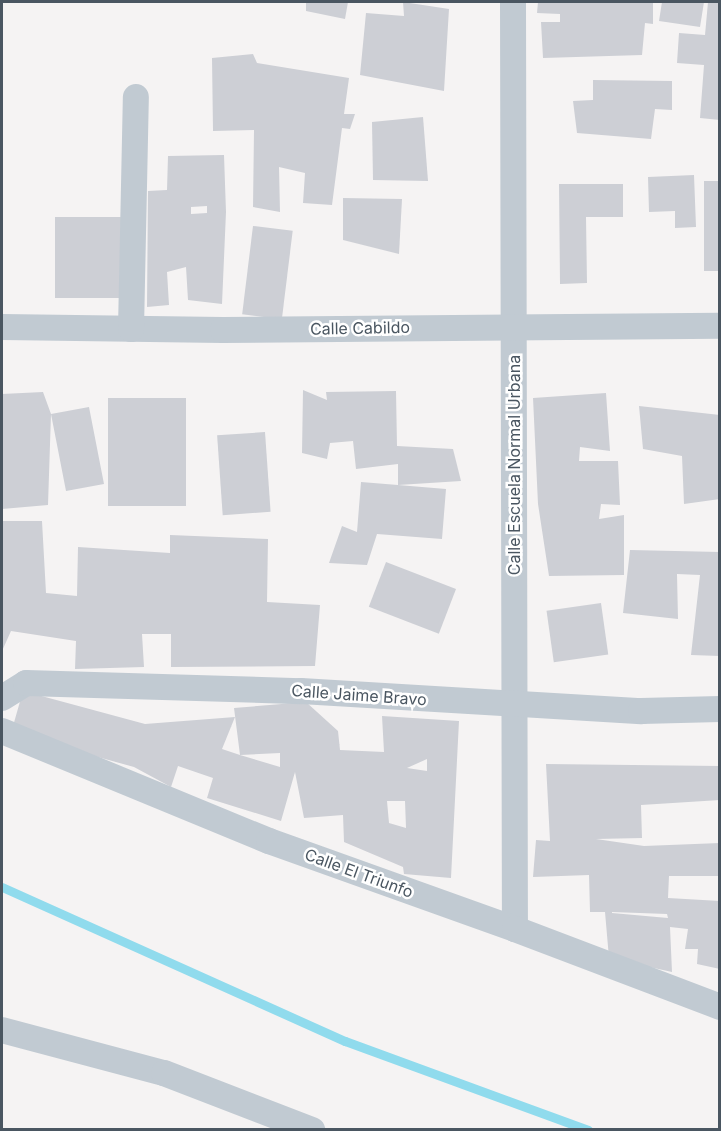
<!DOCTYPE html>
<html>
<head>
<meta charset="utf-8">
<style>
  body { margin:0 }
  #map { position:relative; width:721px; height:1131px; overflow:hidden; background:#f5f3f3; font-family:Inter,sans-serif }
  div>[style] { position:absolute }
  .stream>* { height:9px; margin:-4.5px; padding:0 4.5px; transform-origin:4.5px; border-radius:4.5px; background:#90dbed }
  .building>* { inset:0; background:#cdcfd5; transform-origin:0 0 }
  .minor>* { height:26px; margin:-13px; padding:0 13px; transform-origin:13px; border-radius:13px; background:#c1cad2 }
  span { translate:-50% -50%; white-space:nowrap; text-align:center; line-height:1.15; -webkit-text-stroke:5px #fff; paint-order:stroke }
  .street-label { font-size:16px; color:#4a5661 }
  .frame { position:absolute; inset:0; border:3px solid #4a5661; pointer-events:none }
</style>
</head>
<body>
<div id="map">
  <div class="stream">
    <div style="left:2px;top:887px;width:376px;rotate:24.2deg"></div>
    <div style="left:345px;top:1041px;width:259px;rotate:20.1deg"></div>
  </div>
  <div class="building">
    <div style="clip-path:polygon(306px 2px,348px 2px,345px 19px,306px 11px)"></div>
    <div style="clip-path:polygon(403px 2px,449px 9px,444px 91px,360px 75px,366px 13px,404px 16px)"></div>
    <div style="clip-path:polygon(538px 2px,653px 2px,653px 24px,645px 23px,642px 55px,543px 58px,541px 22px,560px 22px,560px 14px,537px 13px)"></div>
    <div style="clip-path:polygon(662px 2px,704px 2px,700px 27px,659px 21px)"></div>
    <div style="clip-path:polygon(708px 2px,720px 2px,720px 120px,700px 118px,704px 65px,677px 63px,679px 33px,705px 35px)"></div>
    <div style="clip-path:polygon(253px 54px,257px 63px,349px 78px,344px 114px,355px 114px,350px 129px,342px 128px,332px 205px,303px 203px,305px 173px,279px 167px,280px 212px,253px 207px,254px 130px,213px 131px,212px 58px)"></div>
    <div style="clip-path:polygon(593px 80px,672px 81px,672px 110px,655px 109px,651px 139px,577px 133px,573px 101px,593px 100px)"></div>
    <div style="clip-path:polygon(423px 117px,428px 181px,373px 180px,372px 122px)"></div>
    <div style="clip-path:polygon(evenodd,224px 155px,226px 212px,222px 304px,188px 300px,186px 267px,167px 272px,169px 305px,147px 307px,148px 191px,167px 190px,168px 156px,224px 155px,207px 206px,207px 213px,191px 214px,191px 207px,207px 206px)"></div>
    <div style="clip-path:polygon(694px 175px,696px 227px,675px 228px,675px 211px,649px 212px,648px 177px)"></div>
    <div style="left:704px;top:181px;width:16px;height:90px"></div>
    <div style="clip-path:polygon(559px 184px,623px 184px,623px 217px,586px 217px,587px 283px,560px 284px)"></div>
    <div style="clip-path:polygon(343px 198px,402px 199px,399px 254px,343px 240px)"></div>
    <div style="left:55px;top:217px;width:71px;height:81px"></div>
    <div style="left:253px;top:226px;width:40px;height:89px;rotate:7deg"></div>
    <div style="clip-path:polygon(303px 390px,327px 400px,326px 392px,396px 391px,397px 446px,453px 449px,461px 481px,398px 485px,446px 489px,442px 539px,377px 534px,367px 565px,329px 563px,342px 526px,357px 532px,361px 482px,398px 485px,398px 464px,356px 469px,353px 441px,330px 443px,327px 459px,302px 453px)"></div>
    <div style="clip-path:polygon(43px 392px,51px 414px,89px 407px,104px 484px,66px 491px,51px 414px,48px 505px,2px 509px,2px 394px)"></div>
    <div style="clip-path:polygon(606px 393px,610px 451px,580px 447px,579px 461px,618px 461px,620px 505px,601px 504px,599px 519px,624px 515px,624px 575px,549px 576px,538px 504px,533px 398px)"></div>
    <div style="left:108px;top:398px;width:78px;height:108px"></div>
    <div style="clip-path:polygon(639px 406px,720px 415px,720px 499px,684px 504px,682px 456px,643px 449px)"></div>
    <div style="left:265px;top:432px;width:80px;height:48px;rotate:86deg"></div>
    <div style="clip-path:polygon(2px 521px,42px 521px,46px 593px,77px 596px,78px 547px,170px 553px,170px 535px,268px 539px,267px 602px,320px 605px,315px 666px,171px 667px,171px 634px,142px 634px,144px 667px,75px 669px,76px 641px,11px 631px,2px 651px)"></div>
    <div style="clip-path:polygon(630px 550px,720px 552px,720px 656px,691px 655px,700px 575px,677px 574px,678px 619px,623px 613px)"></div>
    <div style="left:386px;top:562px;width:75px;height:48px;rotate:21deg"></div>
    <div style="left:601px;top:603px;width:52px;height:55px;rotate:82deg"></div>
    <div style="clip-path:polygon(evenodd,23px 691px,145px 724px,235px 717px,222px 749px,240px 755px,234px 708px,306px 702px,338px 731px,340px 750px,384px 752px,382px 716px,459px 721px,451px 878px,404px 874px,403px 867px,344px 842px,343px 815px,304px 818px,295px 772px,281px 821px,207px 798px,213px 778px,178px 766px,171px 787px,134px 767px,11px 733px,23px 691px,280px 753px,280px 767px,240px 755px,280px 753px,23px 691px,427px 759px,427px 771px,407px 768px,427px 759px,23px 691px,387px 801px,405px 801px,406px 828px,389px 823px,387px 801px)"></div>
    <div style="clip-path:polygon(evenodd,546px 764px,720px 766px,720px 800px,641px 805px,642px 838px,596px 839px,644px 846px,720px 843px,720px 876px,669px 876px,668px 898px,720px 901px,720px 969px,697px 964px,698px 949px,685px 949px,688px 929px,670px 927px,672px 972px,609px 958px,605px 912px,590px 912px,589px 875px,533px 877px,536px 840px,550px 841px,546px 764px,612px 912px,667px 914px,668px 918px,612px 913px,612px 912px)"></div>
  </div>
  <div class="minor">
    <div style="left:513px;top:2px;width:927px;rotate:89.88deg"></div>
    <div style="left:2px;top:327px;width:221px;rotate:0.8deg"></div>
    <div style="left:223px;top:330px;width:497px;rotate:-0.5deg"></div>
    <div style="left:131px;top:329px;width:232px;rotate:-88.8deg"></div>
    <div style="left:2px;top:698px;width:28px;rotate:-32deg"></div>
    <div style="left:26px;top:683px;width:275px;rotate:1.7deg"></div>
    <div style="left:301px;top:691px;width:341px;rotate:3.4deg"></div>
    <div style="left:641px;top:711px;width:79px;rotate:-1.5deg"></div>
    <div style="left:2px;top:731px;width:289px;rotate:22.4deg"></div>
    <div style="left:269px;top:841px;width:261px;rotate:19.7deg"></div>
    <div style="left:515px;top:929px;width:219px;rotate:20.8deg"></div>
    <div style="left:2px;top:1030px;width:168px;rotate:14.9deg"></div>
    <div style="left:164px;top:1073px;width:159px;rotate:21.1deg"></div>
  </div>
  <div class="street-label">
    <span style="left:360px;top:328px;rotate:-1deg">Calle Cabildo</span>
    <span style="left:514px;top:465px;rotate:-90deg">Calle Escuela Normal Urbana</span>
    <span style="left:359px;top:695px;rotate:4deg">Calle Jaime Bravo</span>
    <span style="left:359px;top:873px;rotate:20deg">Calle El Triunfo</span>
  </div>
  <div class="frame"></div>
</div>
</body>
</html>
